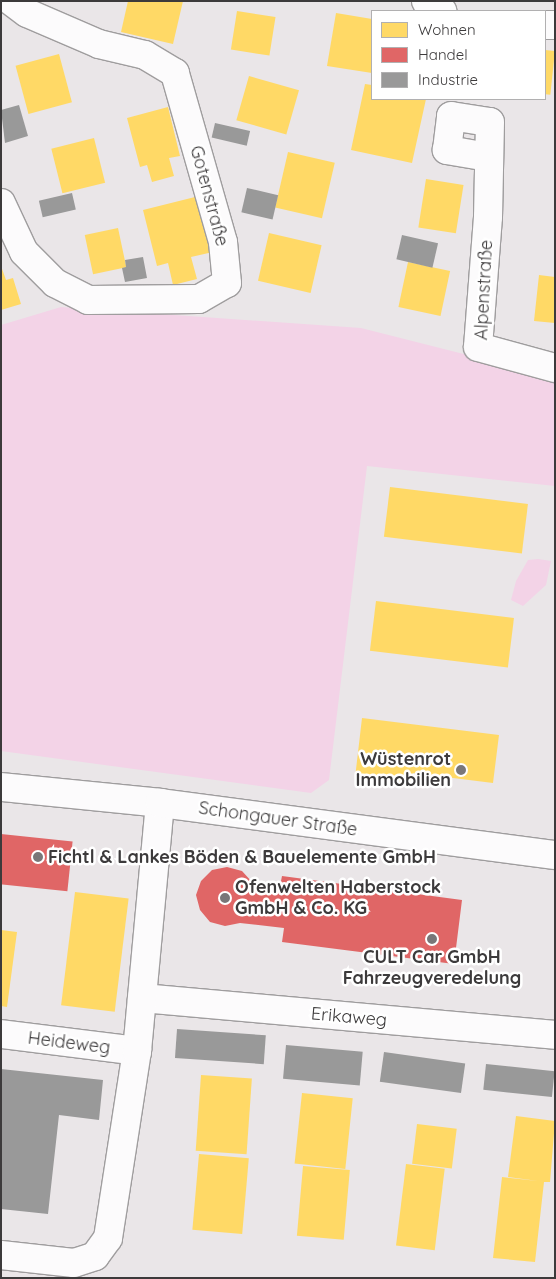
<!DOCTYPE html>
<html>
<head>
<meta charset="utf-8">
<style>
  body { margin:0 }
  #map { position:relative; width:556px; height:1279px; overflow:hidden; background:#eae6e8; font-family:Quicksand,sans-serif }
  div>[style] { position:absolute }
  .green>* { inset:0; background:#f3d3e7 }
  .homes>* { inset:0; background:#ffd966; transform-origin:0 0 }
  .shops>* { inset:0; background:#e06666; transform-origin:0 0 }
  .industry>* { inset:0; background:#999; transform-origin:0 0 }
  .roads { filter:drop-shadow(1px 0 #9f9d9e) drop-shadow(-1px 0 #9f9d9e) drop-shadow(0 1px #9f9d9e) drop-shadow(0 -1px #9f9d9e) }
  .minor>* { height:28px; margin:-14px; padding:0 14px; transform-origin:14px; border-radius:14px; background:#fcfbfc }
  .secondary>* { height:28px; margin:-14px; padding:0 14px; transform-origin:14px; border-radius:14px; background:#fcfbfc }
  .dots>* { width:14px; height:14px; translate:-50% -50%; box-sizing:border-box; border:2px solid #fff; border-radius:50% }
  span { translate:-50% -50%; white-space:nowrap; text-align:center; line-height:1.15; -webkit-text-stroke:5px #fff; paint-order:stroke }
  .street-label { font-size:18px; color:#3c3a3b }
  .poi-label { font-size:18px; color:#3c3a3b; font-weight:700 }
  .right { translate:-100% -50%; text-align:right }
  .left { translate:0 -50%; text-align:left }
  .frame { position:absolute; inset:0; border:2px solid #3c3a3b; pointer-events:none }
  .legend { position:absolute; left:371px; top:10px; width:175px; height:90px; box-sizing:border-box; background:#fff; border:1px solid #b1b0b1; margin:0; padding:6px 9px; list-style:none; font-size:15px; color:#3c3a3b }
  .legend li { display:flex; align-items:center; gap:10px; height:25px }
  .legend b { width:25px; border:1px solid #b1b0b1 }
</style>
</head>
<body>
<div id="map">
  <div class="green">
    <div style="clip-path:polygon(61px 307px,361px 328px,555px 377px,555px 486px,367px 466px,329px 780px,311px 793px,1px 751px,1px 325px)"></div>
    <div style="clip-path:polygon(538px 559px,551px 561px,546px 585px,523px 606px,511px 600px,516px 581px,528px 560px)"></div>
  </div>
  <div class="homes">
    <div style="clip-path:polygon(128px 1px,183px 1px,173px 44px,121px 32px)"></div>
    <div style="left:237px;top:11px;width:39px;height:39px;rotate:9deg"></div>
    <div style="clip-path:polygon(336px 13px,372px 19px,372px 73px,327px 66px)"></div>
    <div style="left:545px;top:50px;width:10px;height:44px;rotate:6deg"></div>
    <div style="left:59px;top:54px;width:50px;height:45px;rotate:75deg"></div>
    <div style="left:249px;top:76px;width:52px;height:46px;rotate:16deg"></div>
    <div style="clip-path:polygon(365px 84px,372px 85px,372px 99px,426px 99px,412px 163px,351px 150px)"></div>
    <div style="clip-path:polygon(168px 107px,180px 156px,169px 158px,174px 176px,152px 182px,147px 165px,140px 167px,127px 118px)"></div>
    <div style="left:94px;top:138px;width:46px;height:44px;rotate:76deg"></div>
    <div style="left:288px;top:152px;width:48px;height:57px;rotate:13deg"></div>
    <div style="left:426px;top:179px;width:38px;height:49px;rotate:9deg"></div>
    <div style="clip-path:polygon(199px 196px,213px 252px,191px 257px,197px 279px,173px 285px,168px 263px,157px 266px,143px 210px)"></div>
    <div style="left:118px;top:228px;width:40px;height:34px;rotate:78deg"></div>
    <div style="left:269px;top:233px;width:54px;height:49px;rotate:13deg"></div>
    <div style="left:408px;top:262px;width:43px;height:46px;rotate:12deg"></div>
    <div style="clip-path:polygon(1px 266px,6px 280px,13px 278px,21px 304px,1px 310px)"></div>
    <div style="clip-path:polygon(539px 275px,555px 277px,555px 323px,534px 321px)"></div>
    <div style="left:390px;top:487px;width:139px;height:50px;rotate:7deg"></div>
    <div style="left:376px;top:601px;width:139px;height:50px;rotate:7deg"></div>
    <div style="clip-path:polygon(362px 718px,499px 735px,493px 783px,413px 773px,411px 785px,355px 778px)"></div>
    <div style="left:75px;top:892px;width:54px;height:114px;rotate:7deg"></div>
    <div style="clip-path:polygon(1px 930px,17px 932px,7px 1007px,1px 1006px)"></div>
    <div style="left:201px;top:1075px;width:51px;height:76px;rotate:4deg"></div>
    <div style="left:302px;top:1093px;width:51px;height:71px;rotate:6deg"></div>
    <div style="clip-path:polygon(516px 1116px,555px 1121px,550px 1182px,544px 1182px,535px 1262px,493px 1258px,502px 1177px,538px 1181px,508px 1177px)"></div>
    <div style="left:417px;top:1124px;width:40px;height:40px;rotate:7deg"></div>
    <div style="left:199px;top:1154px;width:50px;height:76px;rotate:5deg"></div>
    <div style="left:406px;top:1164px;width:39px;height:82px;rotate:7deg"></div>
    <div style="left:303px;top:1166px;width:47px;height:70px;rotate:5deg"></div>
  </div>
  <div class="shops">
    <div style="left:1px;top:834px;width:72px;height:50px;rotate:6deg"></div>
    <div style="clip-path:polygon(227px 867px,242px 871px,252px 882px,280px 886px,282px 876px,462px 900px,454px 964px,282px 942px,284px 928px,240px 923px,225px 926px,210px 922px,200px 910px,196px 895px,201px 881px,212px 870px)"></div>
  </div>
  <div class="industry">
    <div style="clip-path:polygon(19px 105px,28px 136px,5px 143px,1px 110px)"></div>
    <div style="left:215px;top:123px;width:36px;height:15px;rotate:13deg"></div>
    <div style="left:247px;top:188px;width:32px;height:25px;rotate:13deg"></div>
    <div style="left:72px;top:193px;width:17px;height:34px;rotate:77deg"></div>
    <div style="left:402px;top:235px;width:37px;height:25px;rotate:13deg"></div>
    <div style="clip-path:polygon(143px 257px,147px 278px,125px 282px,122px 268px,126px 267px,125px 260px)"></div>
    <div style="left:177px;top:1029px;width:89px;height:29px;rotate:4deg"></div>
    <div style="left:286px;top:1045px;width:77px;height:34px;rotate:5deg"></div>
    <div style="left:384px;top:1052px;width:82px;height:30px;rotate:8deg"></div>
    <div style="left:486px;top:1064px;width:69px;height:26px;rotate:6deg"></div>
    <div style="clip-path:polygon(1px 1069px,103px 1080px,99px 1120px,59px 1115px,48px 1214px,1px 1209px)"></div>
  </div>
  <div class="roads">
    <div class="minor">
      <div style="left:426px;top:1px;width:7px;rotate:63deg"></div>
      <div style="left:429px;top:7px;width:14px;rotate:17deg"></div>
      <div style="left:545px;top:25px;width:10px"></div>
      <div style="left:488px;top:157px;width:42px;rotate:-170.3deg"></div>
      <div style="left:447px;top:150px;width:34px;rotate:-83deg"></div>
      <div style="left:451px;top:116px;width:39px;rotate:9deg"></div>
      <div style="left:490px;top:122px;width:95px;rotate:91.2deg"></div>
      <div style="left:488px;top:217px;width:130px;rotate:94.4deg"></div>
      <div style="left:478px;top:347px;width:80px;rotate:15.3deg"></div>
      <div style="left:1px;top:203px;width:54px;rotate:64.9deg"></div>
      <div style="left:24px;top:252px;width:44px;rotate:45deg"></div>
      <div style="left:55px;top:283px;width:37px;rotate:27deg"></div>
      <div style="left:88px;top:300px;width:111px;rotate:-0.5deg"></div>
      <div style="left:199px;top:299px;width:32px;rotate:-30deg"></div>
      <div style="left:227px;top:283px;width:41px;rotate:-95.6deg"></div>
      <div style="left:223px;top:242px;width:176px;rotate:-105.9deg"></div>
      <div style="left:175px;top:73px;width:35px;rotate:-149deg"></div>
      <div style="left:145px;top:55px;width:47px;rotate:-166.6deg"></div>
      <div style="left:99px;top:44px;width:78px;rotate:-156.7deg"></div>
      <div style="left:27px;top:13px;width:20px;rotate:-143deg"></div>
      <div style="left:142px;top:998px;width:415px;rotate:5.1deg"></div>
      <div style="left:1px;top:1034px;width:137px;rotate:7.1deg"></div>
      <div style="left:1px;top:1255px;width:73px;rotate:6.3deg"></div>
      <div style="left:74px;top:1263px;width:22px;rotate:-18deg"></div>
      <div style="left:95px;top:1256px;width:22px;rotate:-54deg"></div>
      <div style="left:108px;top:1238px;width:189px;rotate:-81.2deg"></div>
      <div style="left:137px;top:1051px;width:249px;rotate:-84.7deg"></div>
    </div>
    <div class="secondary">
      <div style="left:1px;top:787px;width:160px;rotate:5.7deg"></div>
      <div style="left:160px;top:803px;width:398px;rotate:7.5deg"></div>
    </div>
  </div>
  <div class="dots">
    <div style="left:461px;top:770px;background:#797678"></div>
    <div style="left:38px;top:857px;background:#797678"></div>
    <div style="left:225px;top:898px;background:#797678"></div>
    <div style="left:432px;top:939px;background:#797678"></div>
  </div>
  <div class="street-label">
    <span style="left:209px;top:196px;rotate:75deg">Gotenstraße</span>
    <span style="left:484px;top:290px;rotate:-87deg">Alpenstraße</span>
    <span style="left:278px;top:819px;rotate:8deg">Schongauer Straße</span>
    <span style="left:349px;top:1017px;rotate:5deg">Erikaweg</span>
    <span style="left:69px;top:1043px;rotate:7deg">Heideweg</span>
  </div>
  <div class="poi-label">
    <span class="right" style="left:451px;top:770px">Wüstenrot<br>Immobilien</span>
    <span class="left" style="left:48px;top:857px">Fichtl &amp; Lankes Böden &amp; Bauelemente GmbH</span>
    <span class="left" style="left:235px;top:898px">Ofenwelten Haberstock<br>GmbH &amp; Co. KG</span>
    <span style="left:432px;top:968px">CULT Car GmbH<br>Fahrzeugveredelung</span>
  </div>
  <div class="frame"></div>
  <ul class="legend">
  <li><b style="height:14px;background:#ffd966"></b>Wohnen</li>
  <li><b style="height:14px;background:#e06666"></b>Handel</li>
  <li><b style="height:14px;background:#999"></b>Industrie</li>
  </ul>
</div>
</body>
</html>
